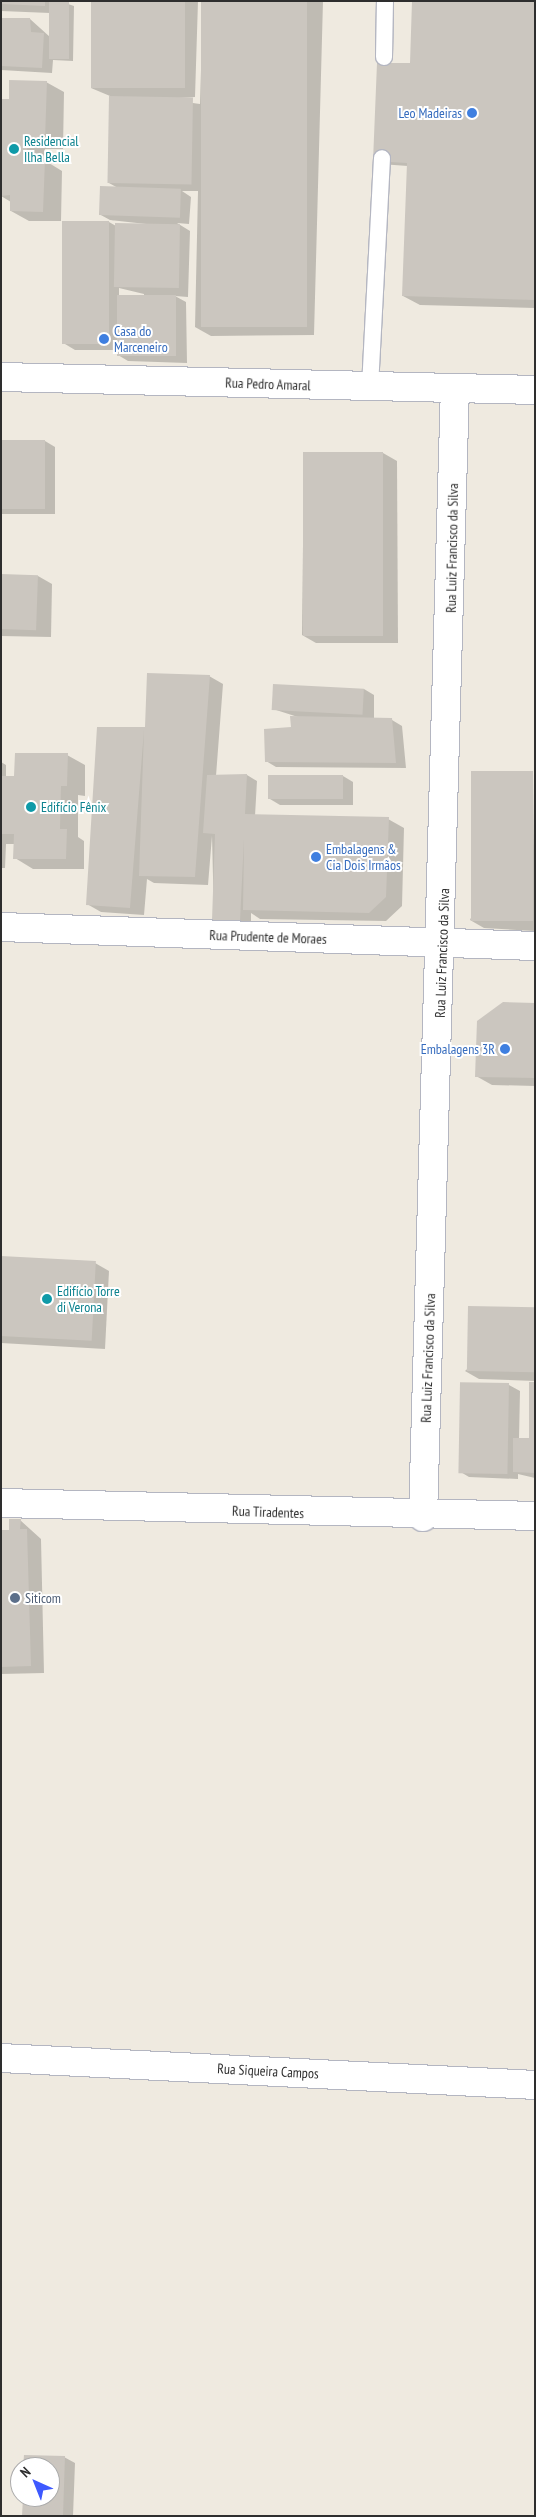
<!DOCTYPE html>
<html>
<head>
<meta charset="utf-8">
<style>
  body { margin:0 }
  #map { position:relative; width:536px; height:2517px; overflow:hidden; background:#efeae0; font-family:"PT Sans Narrow",sans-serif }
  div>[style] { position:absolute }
  .shadow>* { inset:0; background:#0003 }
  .building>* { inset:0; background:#cbc6bf; transform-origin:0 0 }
  .roads { filter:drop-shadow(1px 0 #b4b6c1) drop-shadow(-1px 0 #b4b6c1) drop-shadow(0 1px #b4b6c1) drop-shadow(0 -1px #b4b6c1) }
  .service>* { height:16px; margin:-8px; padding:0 8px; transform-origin:8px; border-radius:8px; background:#fff }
  .minor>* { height:28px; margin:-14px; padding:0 14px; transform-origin:14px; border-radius:14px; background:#fff }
  .tertiary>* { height:28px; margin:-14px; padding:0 14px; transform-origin:14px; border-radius:14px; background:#fff }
  .dots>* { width:14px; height:14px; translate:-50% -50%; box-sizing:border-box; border:2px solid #fff; border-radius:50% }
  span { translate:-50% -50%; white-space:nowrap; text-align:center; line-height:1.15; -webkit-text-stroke:4px #fff; paint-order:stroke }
  .shop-label { font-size:14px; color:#366cbe }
  .right { translate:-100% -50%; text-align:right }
  .left { translate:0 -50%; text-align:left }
  .culture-label { font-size:14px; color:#0d838f }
  .street-label { font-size:14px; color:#2e2e2e }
  .service-label { font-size:14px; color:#4e5e75 }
  .frame { position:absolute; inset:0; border:2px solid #2e2e2e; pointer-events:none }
  .north { position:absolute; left:10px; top:2457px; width:50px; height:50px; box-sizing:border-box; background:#fff; border:1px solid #ababab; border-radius:50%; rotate:316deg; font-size:14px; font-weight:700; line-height:20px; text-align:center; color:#2e2e2e }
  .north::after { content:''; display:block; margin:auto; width:18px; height:22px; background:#3e59ff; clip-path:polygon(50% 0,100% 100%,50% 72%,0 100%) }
</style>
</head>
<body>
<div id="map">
  <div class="shadow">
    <div style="clip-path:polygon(1px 1px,59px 1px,74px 6px,73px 61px,53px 60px,52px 73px,1px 70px,1px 19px,30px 19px,50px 37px,50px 13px,1px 11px)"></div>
    <div style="clip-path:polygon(evenodd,92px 1px,198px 1px,195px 97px,164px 99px,200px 104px,203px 1px,323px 1px,314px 335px,211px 336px,195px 327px,198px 191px,182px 191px,191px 197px,189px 224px,177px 223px,190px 231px,188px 297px,175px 296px,186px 302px,187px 363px,128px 361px,118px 355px,118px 350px,75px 350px,65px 344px,109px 222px,116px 226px,155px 225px,110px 220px,99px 214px,118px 188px,109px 183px,110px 96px,91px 88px,92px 1px,119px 288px,144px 294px,144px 296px,119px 296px,119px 288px)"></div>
    <div style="clip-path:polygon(535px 1px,535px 308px,420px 305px,403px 296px,408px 166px,380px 164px,412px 66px)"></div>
    <div style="clip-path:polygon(46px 82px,64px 92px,63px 149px,45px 149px,44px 160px,62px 171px,61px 221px,29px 221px,11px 211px,11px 202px,1px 196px,1px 100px,10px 100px)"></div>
    <div style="clip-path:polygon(45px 441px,55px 447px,55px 514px,1px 514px,1px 442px)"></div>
    <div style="clip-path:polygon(383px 453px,397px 461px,398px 643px,316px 643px,302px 635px,304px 454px)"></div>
    <div style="clip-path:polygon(1px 575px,38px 576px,52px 584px,51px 637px,1px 636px)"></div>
    <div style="clip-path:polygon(1px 645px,2px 646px,1px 687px)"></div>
    <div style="clip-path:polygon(209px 676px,223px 684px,216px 776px,247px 775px,257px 781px,255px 816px,388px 819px,404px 828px,402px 906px,386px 921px,260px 919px,251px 913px,251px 926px,224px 925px,214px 919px,212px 836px,208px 885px,154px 883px,147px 879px,144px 915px,101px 912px,87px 904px,98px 728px,146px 729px)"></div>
    <div style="clip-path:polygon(364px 689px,374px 695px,374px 719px,392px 720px,402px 726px,406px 768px,276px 767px,266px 761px,301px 718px,273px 709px)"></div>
    <div style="clip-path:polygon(67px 755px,85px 765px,85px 796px,78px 795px,78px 837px,84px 841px,84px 869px,33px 869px,15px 858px,15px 844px,6px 844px,5px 868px,1px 868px,1px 762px,6px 765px,6px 778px,15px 778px)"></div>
    <div style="clip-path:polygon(533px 772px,535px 931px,484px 928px,470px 920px)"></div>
    <div style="clip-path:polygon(269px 776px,343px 776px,353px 782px,353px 805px,280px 805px,270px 799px)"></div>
    <div style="clip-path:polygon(535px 1004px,535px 1086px,492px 1085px,476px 1076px)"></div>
    <div style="clip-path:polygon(1px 1257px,95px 1263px,109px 1271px,105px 1349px,1px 1343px)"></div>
    <div style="clip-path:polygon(535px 1308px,535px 1381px,479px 1379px,465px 1371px)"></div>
    <div style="clip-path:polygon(535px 1383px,535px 1478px,518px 1474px,518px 1479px,469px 1477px,459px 1471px,461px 1385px,509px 1385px,520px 1391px,519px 1439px,530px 1439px)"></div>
    <div style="clip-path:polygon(20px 1520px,41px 1539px,44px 1673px,1px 1674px,1px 1531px,10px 1531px)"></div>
    <div style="clip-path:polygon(64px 2457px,75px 2463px,73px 2516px,23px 2516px,24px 2497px,50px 2497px,50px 2467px,25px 2467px)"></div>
  </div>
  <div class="building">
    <div style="clip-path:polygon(1px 1px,45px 1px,45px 6px,1px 4px)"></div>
    <div style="left:91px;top:1px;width:94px;height:87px"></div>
    <div style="left:201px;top:1px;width:106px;height:326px"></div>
    <div style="clip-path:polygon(412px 1px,535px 1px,535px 300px,402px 296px,407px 163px,373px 161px,377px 63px,410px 63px)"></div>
    <div style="left:49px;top:2px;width:20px;height:57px"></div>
    <div style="clip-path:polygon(1px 18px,30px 18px,31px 32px,44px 33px,42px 68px,1px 66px)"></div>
    <div style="clip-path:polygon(9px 80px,47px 81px,45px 140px,27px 140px,27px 159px,45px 159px,43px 212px,10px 211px,10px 195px,1px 196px,1px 99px,9px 99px)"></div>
    <div style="left:109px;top:96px;width:84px;height:87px;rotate:1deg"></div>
    <div style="left:100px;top:186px;width:81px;height:29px;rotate:2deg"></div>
    <div style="left:109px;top:221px;width:123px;height:47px;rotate:90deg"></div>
    <div style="left:115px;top:223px;width:65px;height:64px;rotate:1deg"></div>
    <div style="left:117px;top:295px;width:59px;height:61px"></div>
    <div style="left:1px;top:440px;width:44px;height:69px"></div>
    <div style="left:383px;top:452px;width:184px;height:80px;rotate:90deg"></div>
    <div style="left:1px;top:574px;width:37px;height:55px;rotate:2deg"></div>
    <div style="clip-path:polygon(147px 673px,210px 675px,195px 877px,139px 876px,144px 730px,130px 908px,86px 905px,97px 727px,145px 727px)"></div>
    <div style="left:273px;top:684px;width:91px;height:26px;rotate:3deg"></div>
    <div style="clip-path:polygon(290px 716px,392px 718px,396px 763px,265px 762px,264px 729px,291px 727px)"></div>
    <div style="clip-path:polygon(15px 753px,68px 753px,67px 786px,61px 786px,60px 829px,67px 829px,66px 859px,13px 859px,14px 834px,1px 834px,1px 776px,14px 776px)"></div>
    <div style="left:471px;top:771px;width:62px;height:150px"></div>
    <div style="clip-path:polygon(247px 774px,245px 814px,389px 817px,386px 897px,369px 913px,243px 910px,244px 839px,240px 921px,212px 920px,215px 834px,203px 833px,207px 775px)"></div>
    <div style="left:268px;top:775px;width:75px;height:24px"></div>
    <div style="clip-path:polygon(503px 1002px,535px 1003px,535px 1078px,475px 1077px,477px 1021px)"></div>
    <div style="left:1px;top:1256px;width:95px;height:80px;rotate:3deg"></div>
    <div style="left:468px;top:1306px;width:67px;height:65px;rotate:1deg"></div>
    <div style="clip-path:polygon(529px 1382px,535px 1382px,535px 1473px,513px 1472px,513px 1438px,529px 1438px)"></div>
    <div style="left:509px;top:1383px;width:91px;height:49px;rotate:91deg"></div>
    <div style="clip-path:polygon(9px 1519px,21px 1519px,20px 1529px,27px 1529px,31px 1666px,1px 1667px,1px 1530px,9px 1530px)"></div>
    <div style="clip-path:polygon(24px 2455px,65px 2456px,63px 2516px,22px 2516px,23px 2497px,50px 2497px,50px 2467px,23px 2467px)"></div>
  </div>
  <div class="roads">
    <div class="service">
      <div style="left:384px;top:57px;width:56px;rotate:-89deg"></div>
      <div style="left:370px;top:387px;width:229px;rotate:-87deg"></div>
    </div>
    <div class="minor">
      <div style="left:1px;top:1503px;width:534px;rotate:1.39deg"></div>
      <div style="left:423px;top:1517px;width:1129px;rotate:-88.38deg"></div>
      <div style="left:1px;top:2058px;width:535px;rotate:2.89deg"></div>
    </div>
    <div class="tertiary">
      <div style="left:1px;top:377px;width:534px;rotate:1.39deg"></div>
      <div style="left:1px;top:927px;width:534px;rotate:2.04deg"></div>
    </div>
  </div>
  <div class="dots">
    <div style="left:472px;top:113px;background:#3f7fe0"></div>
    <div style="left:14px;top:149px;background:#0f9aa8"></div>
    <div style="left:104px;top:339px;background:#3f7fe0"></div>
    <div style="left:31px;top:807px;background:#0f9aa8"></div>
    <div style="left:316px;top:857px;background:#3f7fe0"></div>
    <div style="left:505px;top:1049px;background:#3f7fe0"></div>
    <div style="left:47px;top:1299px;background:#0f9aa8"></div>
    <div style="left:15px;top:1598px;background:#5c6f8a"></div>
  </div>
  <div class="shop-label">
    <span class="right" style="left:462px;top:113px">Leo Madeiras</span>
    <span class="left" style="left:114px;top:339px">Casa do<br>Marceneiro</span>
    <span class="left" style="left:326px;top:857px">Embalagens &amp;<br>Cia Dois Irmãos</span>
    <span class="right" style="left:495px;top:1049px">Embalagens 3R</span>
  </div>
  <div class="culture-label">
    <span class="left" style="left:24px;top:149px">Residencial<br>Ilha Bella</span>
    <span class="left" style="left:41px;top:807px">Edifício Fênix</span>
    <span class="left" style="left:57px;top:1299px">Edifício Torre<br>di Verona</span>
  </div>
  <div class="street-label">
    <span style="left:268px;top:384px;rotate:2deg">Rua Pedro Amaral</span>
    <span style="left:452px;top:548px;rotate:-89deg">Rua Luiz Francisco da Silva</span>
    <span style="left:268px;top:937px;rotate:2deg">Rua Prudente de Moraes</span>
    <span style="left:442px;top:953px;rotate:-88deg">Rua Luiz Francisco da Silva</span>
    <span style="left:428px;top:1358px;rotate:-88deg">Rua Luiz Francisco da Silva</span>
    <span style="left:268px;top:1512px;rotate:2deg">Rua Tiradentes</span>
    <span style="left:268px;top:2071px;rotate:3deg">Rua Siqueira Campos</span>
  </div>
  <div class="service-label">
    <span class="left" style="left:25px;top:1598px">Siticom</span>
  </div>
  <div class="frame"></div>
  <div class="north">N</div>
</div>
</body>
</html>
